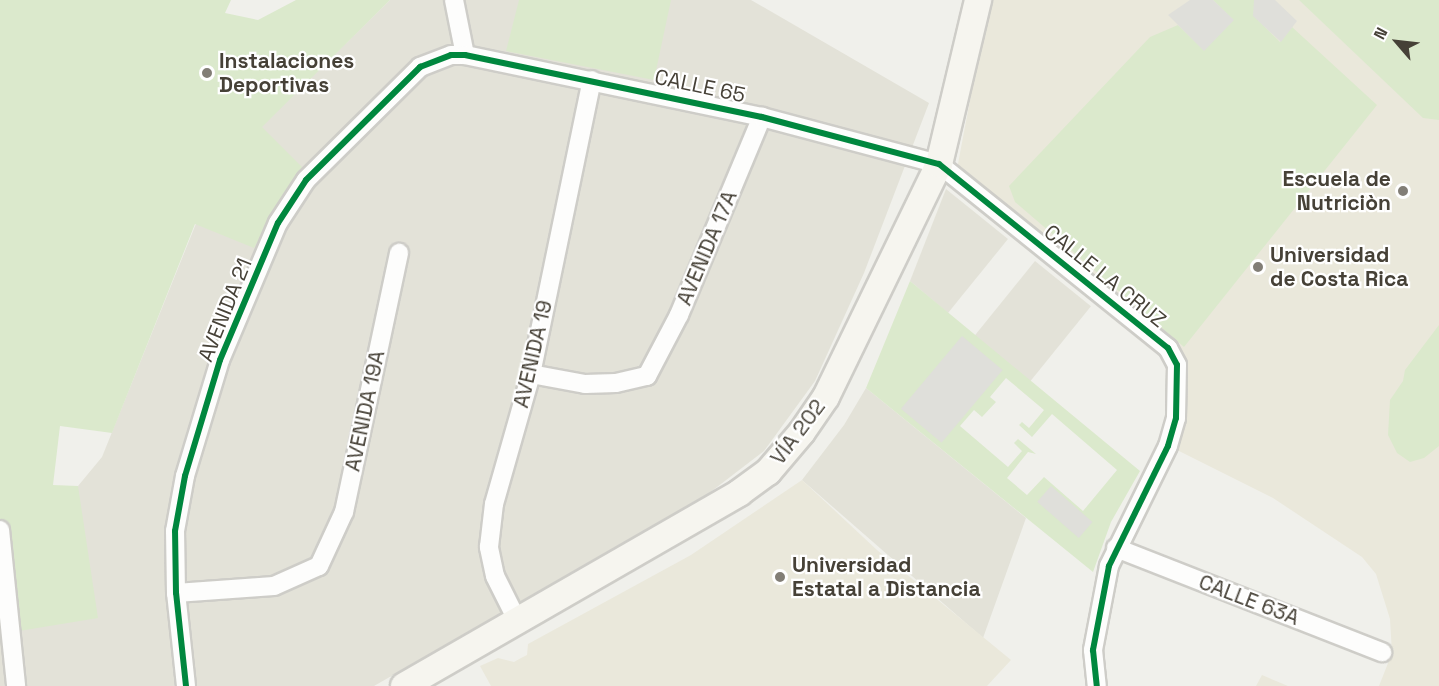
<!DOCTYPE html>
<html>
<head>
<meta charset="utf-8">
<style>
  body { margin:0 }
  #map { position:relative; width:1439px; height:686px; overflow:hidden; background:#f0f0eb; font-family:"Space Grotesk",sans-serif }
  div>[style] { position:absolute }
  .residential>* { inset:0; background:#e3e2d8; transform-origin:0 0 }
  .education>* { inset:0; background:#eae8db }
  .green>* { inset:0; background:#dbe9cc }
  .parking>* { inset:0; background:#dfdfda; transform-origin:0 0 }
  .roads { filter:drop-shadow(2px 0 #cecdc8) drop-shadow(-2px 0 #cecdc8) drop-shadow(0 2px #cecdc8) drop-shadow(0 -2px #cecdc8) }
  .minor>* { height:18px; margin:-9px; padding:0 9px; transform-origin:9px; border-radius:9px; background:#fdfdfc }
  .secondary>* { height:26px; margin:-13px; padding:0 13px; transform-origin:13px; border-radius:13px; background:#f6f5ef }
  .cycleway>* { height:6px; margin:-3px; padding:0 3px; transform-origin:3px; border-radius:3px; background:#00873e }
  .dots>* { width:16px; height:16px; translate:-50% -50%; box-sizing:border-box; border:3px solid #fff; border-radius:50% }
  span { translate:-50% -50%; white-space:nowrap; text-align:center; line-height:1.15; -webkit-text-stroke:4.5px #fff; paint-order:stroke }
  .poi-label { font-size:21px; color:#464137; font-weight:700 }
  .left { translate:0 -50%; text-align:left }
  .right { translate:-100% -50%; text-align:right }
  .street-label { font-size:21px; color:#464137 }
  .north { position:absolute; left:1367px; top:12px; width:60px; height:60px; -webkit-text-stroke:4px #fff; paint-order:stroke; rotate:298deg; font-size:16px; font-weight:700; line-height:24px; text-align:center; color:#464137 }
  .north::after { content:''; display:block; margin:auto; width:21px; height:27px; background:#464137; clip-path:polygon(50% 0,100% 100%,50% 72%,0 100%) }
</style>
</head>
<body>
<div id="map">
  <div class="residential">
    <div style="clip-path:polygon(390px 0,751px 0,929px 103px,864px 273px,815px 381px,764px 451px,704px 497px,374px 686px,0 686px,0 499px,78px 486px,102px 457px,218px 169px)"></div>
    <div style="clip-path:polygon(946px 189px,1008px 239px,948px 313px,910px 281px)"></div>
    <div style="left:1035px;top:261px;width:72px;height:97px;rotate:39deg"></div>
    <div style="clip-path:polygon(866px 388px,1026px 518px,983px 638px,802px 480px,844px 425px)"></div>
  </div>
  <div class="education">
    <div style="clip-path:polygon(989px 0,1439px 0,1439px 686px,1379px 686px,1392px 653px,1390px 619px,1376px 574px,1362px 557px,1273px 498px,1173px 448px,1182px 362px,957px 169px)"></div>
    <div style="clip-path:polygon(802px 480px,877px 550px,1011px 660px,987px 686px,491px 686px,480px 666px,498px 658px,514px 662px,521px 658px,527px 655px,528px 644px,691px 555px)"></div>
    <div style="clip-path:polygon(1262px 675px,1288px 686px,1256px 686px)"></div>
  </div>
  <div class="green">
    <div style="clip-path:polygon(0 0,231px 0,225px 13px,258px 20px,296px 0,390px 0,262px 127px,304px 169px,277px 205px,254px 248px,195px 224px,112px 433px,60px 426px,53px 485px,78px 486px,98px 618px,13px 632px,0 518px)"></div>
    <div style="clip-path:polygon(519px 0,671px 0,654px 80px,506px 51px)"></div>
    <div style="clip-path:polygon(1213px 0,1254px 0,1254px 16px,1280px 42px,1292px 27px,1377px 105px,1184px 347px,1015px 202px,1009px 186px,1150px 37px,1178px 25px,1204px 50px,1233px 20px)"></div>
    <div style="clip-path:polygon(1299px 0,1439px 0,1439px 120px,1423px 118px)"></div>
    <div style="clip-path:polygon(evenodd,910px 281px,1140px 471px,1111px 522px,1093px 572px,866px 388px,910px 281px,1006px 378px,1044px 410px,1029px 428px,1022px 422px,1019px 425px,1032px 437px,1052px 414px,1117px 470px,1083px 511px,1044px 477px,1027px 495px,1007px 478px,1028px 452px,1036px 454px,1018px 439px,1014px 443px,1022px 451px,1008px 467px,960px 426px,974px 410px,982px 417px,996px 402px,990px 397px,1006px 378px)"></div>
    <div style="clip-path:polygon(1439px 325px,1439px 446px,1424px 458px,1410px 462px,1397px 453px,1388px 435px,1390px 400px,1403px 381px,1405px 370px)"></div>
  </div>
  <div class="parking">
    <div style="clip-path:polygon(1190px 0,1213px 0,1234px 20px,1204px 51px,1168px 15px)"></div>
    <div style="clip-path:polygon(1254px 0,1275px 0,1297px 21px,1281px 42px,1253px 16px)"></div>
    <div style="left:962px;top:336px;width:53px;height:95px;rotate:40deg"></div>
    <div style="left:1051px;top:486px;width:55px;height:21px;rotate:41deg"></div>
  </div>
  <div class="roads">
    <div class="minor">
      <div style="left:454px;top:0;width:56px;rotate:78.7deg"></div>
      <div style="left:531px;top:374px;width:55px;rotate:10.5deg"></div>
      <div style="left:585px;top:384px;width:31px;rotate:-2deg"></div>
      <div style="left:616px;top:383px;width:32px;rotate:-13deg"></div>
      <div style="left:647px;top:376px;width:69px;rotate:-62.3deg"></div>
      <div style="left:679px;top:315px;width:215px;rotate:-67.3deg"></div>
      <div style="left:0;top:530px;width:157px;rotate:84.1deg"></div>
      <div style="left:1116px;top:548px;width:286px;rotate:21.4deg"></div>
      <div style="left:176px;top:593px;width:98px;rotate:-4.1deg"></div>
      <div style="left:274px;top:586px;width:49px;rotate:-24deg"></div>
      <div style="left:319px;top:566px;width:60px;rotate:-65.2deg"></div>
      <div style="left:344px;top:512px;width:265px;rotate:-78deg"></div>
      <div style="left:518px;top:622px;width:51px;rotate:-116.6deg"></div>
      <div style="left:495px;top:576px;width:30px;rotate:-102deg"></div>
      <div style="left:489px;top:547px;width:43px;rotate:-83.4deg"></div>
      <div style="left:494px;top:504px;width:135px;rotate:-74.1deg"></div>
      <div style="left:531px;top:374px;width:300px;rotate:-78.3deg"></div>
      <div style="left:186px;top:686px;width:94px;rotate:-96.1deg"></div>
      <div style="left:176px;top:593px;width:62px;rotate:-90.9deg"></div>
      <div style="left:175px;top:531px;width:56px;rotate:-79.7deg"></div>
      <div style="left:185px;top:476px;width:121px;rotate:-73.2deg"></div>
      <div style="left:220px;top:360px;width:149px;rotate:-67.1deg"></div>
      <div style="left:278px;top:223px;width:51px;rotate:-56.9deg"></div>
      <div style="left:306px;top:180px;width:161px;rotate:-44.7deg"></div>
      <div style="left:420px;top:67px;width:33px;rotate:-21deg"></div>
      <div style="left:451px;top:55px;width:14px"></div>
      <div style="left:465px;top:55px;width:303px;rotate:11.8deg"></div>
      <div style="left:762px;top:117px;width:183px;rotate:14.9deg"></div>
      <div style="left:939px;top:164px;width:294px;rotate:38.8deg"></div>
      <div style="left:1168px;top:348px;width:19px;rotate:62deg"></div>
      <div style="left:1177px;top:365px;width:53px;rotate:91.1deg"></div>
      <div style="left:1176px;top:418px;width:29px;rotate:106deg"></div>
      <div style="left:1168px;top:446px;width:134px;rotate:116.2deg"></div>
      <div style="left:1109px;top:566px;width:86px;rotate:100.8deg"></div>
      <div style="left:1093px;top:650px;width:36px;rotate:84deg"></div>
    </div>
    <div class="secondary">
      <div style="left:404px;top:686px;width:387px;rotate:-29.9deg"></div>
      <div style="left:739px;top:493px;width:36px;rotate:-36deg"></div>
      <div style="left:768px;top:472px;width:52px;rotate:-49.6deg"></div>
      <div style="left:802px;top:432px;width:42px;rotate:-55.6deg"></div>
      <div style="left:826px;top:397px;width:259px;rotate:-64.1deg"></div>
      <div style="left:939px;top:164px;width:169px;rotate:-76.6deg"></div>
    </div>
  </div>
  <div class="cycleway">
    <div style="left:186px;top:686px;width:94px;rotate:-96.1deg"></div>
    <div style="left:176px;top:593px;width:62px;rotate:-90.9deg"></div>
    <div style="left:175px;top:531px;width:56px;rotate:-79.7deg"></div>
    <div style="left:185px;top:476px;width:121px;rotate:-73.2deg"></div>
    <div style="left:220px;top:360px;width:149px;rotate:-67.1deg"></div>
    <div style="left:278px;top:223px;width:51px;rotate:-56.9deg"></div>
    <div style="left:306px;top:180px;width:161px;rotate:-44.7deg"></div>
    <div style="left:420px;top:67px;width:33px;rotate:-21deg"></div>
    <div style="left:451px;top:55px;width:14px"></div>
    <div style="left:465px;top:55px;width:303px;rotate:11.8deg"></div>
    <div style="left:762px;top:117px;width:183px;rotate:14.9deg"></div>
    <div style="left:939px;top:164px;width:294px;rotate:38.8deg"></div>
    <div style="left:1168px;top:348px;width:19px;rotate:62deg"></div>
    <div style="left:1177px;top:365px;width:53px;rotate:91.1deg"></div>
    <div style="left:1176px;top:418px;width:29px;rotate:106deg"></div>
    <div style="left:1168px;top:446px;width:134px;rotate:116.2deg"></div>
    <div style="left:1109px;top:566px;width:86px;rotate:100.8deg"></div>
    <div style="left:1093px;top:650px;width:36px;rotate:84deg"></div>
  </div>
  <div class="dots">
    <div style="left:207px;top:73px;background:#827e76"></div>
    <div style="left:1403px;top:191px;background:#827e76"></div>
    <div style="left:1258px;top:267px;background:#827e76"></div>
    <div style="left:780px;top:577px;background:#827e76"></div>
  </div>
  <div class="poi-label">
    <span class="left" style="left:219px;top:73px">Instalaciones<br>Deportivas</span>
    <span class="right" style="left:1391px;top:191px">Escuela de<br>Nutriciòn</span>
    <span class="left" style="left:1270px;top:267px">Universidad<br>de Costa Rica</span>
    <span class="left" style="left:792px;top:577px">Universidad<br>Estatal a Distancia</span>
  </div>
  <div class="street-label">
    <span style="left:700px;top:86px;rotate:12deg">CALLE 65</span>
    <span style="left:707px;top:248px;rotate:-67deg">AVENIDA 17A</span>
    <span style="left:1105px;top:276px;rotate:39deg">CALLE LA CRUZ</span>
    <span style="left:225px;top:310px;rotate:-68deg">AVENIDA 21</span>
    <span style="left:533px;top:354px;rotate:-77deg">AVENIDA 19</span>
    <span style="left:365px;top:411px;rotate:-78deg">AVENIDA 19A</span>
    <span style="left:798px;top:432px;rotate:-53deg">VÍA 202</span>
    <span style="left:1249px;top:600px;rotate:21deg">CALLE 63A</span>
  </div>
  <div class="north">N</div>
</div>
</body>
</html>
